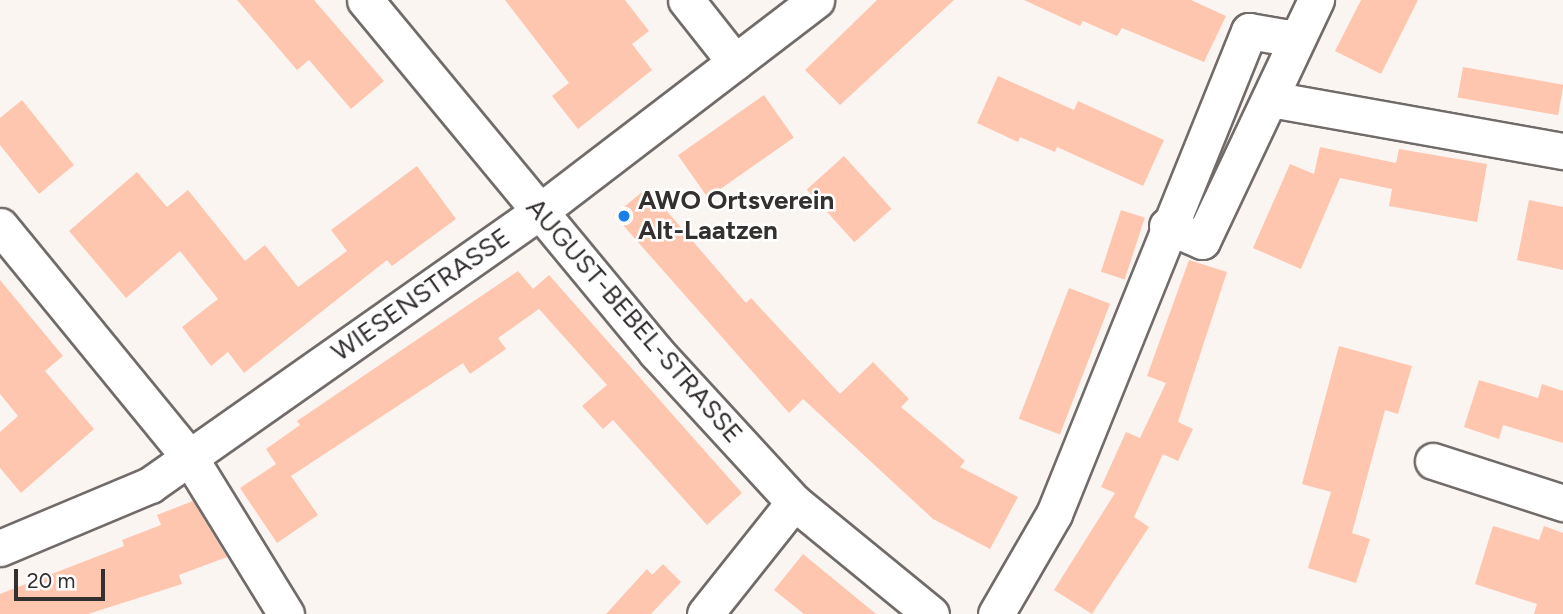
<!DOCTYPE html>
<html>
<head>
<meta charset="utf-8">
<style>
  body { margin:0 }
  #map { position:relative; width:1563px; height:614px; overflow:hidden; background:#fbf5f2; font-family:Figtree,sans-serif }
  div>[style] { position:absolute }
  .building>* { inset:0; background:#fec6af; transform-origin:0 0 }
  .roads { filter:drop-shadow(2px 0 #716b69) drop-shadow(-2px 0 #716b69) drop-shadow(0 2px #716b69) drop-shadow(0 -2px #716b69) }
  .minor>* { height:35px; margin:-17.5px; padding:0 17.5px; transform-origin:17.5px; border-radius:17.5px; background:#fff }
  .dots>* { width:19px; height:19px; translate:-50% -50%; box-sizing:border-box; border:4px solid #fff; border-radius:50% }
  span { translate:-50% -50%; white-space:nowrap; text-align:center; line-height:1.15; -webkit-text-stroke:5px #fff; paint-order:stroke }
  .poi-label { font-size:26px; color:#33302f; font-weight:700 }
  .left { translate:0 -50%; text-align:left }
  .street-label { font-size:26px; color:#33302f }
  .scale { position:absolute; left:14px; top:569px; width:91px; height:32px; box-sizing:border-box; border:4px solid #33302f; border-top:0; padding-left:9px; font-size:21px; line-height:24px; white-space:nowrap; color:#33302f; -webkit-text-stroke:5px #fff; paint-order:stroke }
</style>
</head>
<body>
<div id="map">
  <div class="building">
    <div style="clip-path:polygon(237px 0,314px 0,384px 81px,351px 109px,309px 60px,297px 70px)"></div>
    <div style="clip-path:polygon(505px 0,625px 0,649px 31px,632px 44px,652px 70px,578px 129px,552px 96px,569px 83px)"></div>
    <div style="clip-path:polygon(877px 0,954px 0,840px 105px,805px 70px)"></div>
    <div style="clip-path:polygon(1024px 0,1191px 0,1226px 16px,1204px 62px,1122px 28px,1117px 36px,1083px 21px,1080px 26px)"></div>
    <div style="clip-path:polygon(1361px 0,1418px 0,1381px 74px,1335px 51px)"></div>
    <div style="left:1463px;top:67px;width:102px;height:31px;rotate:10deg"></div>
    <div style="clip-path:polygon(998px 76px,1074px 110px,1078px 101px,1164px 140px,1143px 186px,1057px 147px,1055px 152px,1020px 137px,1018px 142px,977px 123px)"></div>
    <div style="left:764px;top:95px;width:52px;height:105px;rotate:55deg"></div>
    <div style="clip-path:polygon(22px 100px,74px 165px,39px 194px,0 145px,0 118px)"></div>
    <div style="clip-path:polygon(1320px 147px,1396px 163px,1399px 149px,1487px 164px,1477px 222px,1389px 206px,1392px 189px,1340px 178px,1301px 269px,1253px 248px,1290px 164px,1314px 174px)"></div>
    <div style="left:844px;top:156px;width:71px;height:50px;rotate:48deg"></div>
    <div style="clip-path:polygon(417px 166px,456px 219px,392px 266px,387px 260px,244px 373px,228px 352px,211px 366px,182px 327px,218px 299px,180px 251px,126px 298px,69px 231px,137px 172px,167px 207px,188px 190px,245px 261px,265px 245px,298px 287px,347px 251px,331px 230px)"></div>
    <div style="clip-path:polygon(647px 188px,746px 303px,751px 298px,840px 394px,873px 362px,909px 399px,901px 407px,965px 461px,960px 467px,1018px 497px,990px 549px,933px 519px,803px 399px,789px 413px,614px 215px)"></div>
    <div style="clip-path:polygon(1529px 200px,1563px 207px,1563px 270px,1517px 260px)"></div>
    <div style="left:1121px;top:210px;width:25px;height:65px;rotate:18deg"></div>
    <div style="clip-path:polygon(1189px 260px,1227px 272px,1178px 422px,1193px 429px,1178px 461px,1163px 454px,1134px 517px,1149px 527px,1092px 614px,1054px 590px,1115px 493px,1101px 487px,1126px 432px,1140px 438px,1166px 383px,1147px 376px)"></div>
    <div style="clip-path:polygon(518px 271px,533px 289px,549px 275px,742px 493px,707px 525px,613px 420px,603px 429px,582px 406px,607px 385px,539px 309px,498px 338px,506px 349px,470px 374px,463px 363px,291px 476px,318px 515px,277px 543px,240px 488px,276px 464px,266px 449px,300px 425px,297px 421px)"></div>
    <div style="clip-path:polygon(0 280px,63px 356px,45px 371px,94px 429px,21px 493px,0 468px,0 432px,18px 416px,0 394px)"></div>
    <div style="left:1069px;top:288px;width:44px;height:140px;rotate:21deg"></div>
    <div style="clip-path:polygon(1339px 346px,1412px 366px,1398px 414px,1385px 410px,1352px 533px,1370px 539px,1356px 583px,1308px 568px,1331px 492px,1302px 484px)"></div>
    <div style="clip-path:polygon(1479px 380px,1538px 398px,1542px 384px,1563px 391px,1563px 443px,1503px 425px,1499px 439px,1464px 427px)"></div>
    <div style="clip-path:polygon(193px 501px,227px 557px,179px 575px,182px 584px,88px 614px,0 614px,0 594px,124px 546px,122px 540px,161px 525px,157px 515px)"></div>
    <div style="clip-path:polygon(1493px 526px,1539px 540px,1544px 526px,1563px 533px,1563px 614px,1534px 614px,1537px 604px,1475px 584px)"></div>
    <div style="clip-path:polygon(803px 554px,876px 614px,804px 614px,774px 590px)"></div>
    <div style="clip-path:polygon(663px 564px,681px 582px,651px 614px,606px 614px,647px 569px,652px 575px)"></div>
  </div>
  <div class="roads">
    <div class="minor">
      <div style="left:365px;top:0;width:457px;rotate:50.4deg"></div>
      <div style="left:656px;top:352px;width:204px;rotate:47.4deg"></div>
      <div style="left:794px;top:502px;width:177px;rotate:39.3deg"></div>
      <div style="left:686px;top:0;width:79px;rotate:51.7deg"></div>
      <div style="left:1271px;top:99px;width:297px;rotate:10.1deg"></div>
      <div style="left:0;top:226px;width:300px;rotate:50.7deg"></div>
      <div style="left:190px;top:458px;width:183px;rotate:58.4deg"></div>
      <div style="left:1167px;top:226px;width:38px;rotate:23deg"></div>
      <div style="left:1202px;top:241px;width:267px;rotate:-64.7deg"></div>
      <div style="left:1433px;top:461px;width:137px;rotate:17.9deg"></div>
      <div style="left:0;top:548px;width:163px;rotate:-22.8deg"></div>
      <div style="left:150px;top:485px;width:475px;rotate:-35.1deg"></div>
      <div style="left:539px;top:212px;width:349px;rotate:-37.4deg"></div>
      <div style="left:705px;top:614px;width:143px;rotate:-51.5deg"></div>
      <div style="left:996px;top:614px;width:116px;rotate:-59.9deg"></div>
      <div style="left:1054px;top:514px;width:521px;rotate:-68.01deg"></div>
      <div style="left:1249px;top:31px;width:48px;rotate:9.7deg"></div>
    </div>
  </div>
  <div class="dots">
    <div style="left:624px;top:216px;background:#1a7fe8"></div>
  </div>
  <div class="poi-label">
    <span class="left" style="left:638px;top:216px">AWO Ortsverein<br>Alt-Laatzen</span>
  </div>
  <div class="street-label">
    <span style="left:421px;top:295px;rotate:-35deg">WIESENSTRASSE</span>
    <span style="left:634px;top:321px;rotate:49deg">AUGUST-BEBEL-STRASSE</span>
  </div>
  <div class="scale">20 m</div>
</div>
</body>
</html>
